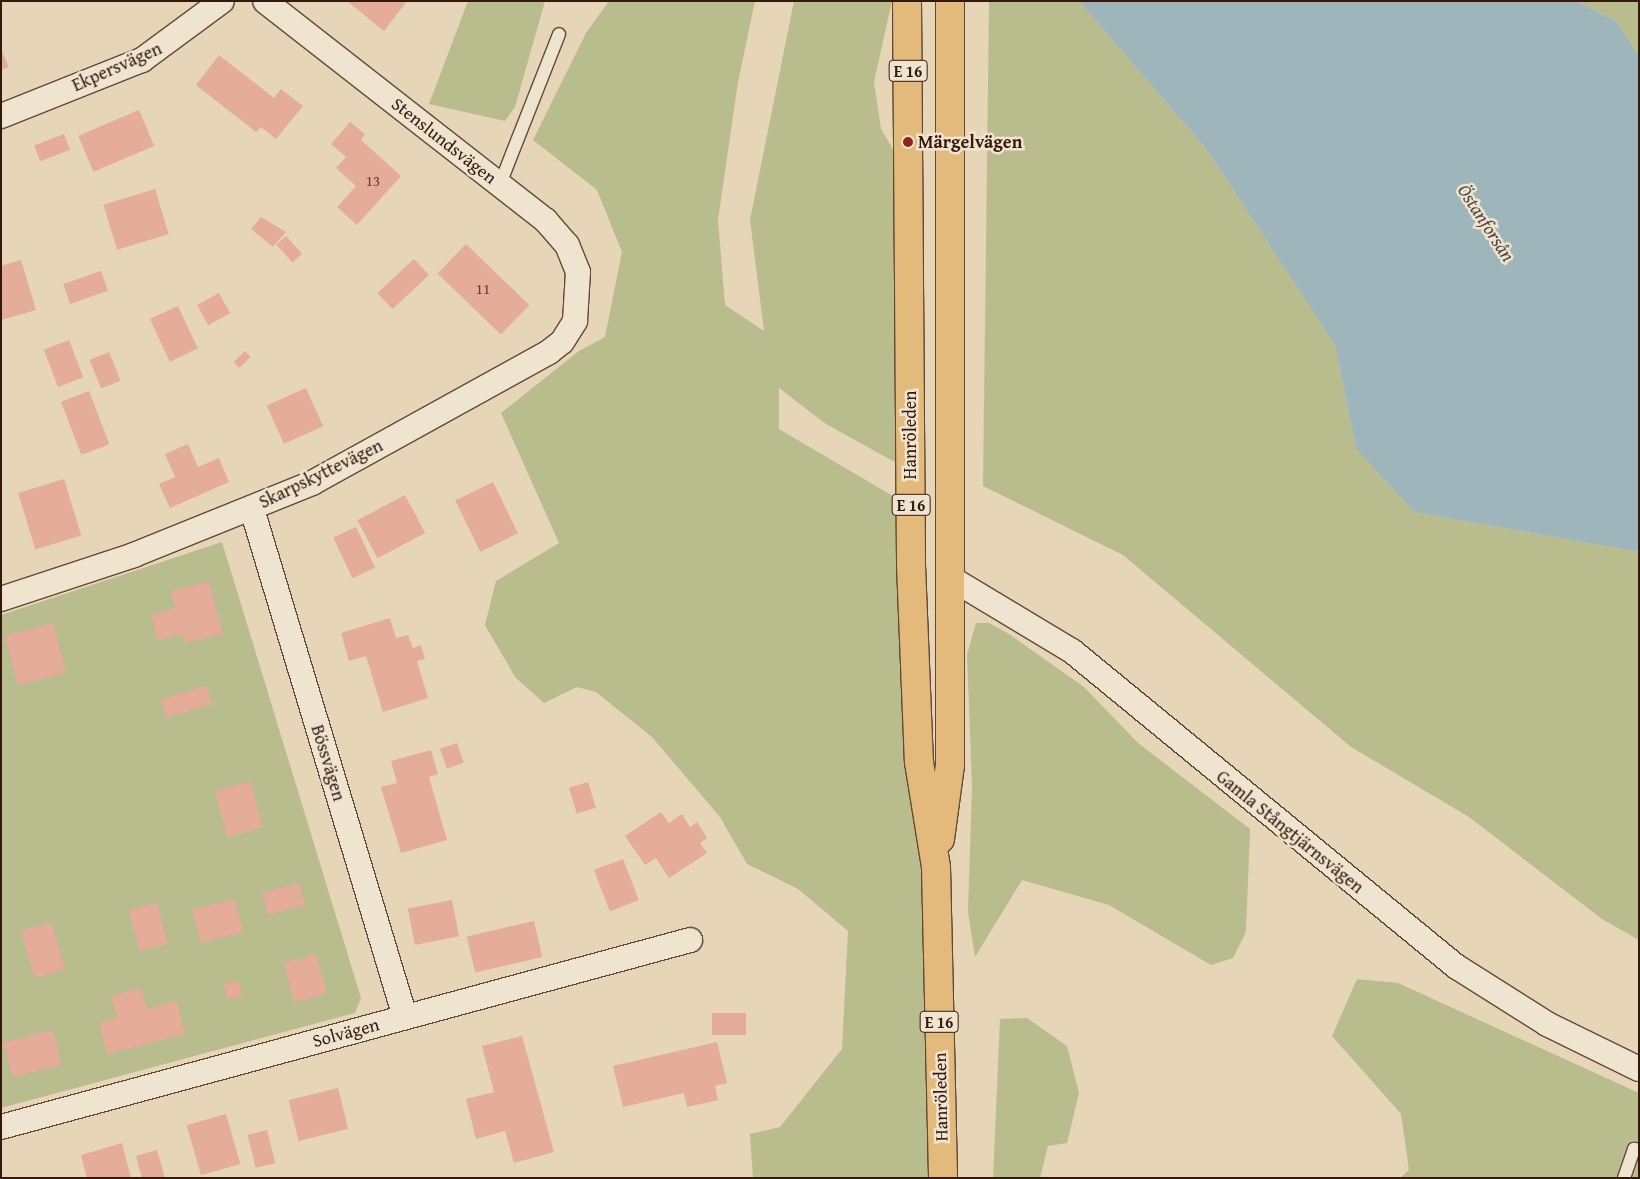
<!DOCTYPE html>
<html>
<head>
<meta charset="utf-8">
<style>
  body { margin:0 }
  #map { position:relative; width:1640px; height:1179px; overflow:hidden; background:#e7d5b7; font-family:"Gentium Book Plus",serif }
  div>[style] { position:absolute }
  .green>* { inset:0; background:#b9bc8c }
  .water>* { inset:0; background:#9db5bb }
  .building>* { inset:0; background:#e4ac99; transform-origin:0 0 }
  .roads { filter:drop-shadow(1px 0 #624838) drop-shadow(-1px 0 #624838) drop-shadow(0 1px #624838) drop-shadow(0 -1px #624838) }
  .service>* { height:12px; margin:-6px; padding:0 6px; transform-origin:6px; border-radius:6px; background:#efe4d0 }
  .minor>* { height:24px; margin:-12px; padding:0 12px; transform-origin:12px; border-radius:12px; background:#efe4d0 }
  .trunk>* { height:28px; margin:-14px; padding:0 14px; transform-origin:14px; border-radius:14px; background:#e4ba7c }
  .dots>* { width:14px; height:14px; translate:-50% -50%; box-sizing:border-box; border:2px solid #efe4d0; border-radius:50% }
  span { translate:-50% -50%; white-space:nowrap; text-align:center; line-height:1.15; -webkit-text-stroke:5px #efe4d0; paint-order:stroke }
  .number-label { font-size:15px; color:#613e30 }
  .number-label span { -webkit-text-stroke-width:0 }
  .shield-label span { padding:1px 4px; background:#efe4d0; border:1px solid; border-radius:4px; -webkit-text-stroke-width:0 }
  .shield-label { font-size:16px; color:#35190d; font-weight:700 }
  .street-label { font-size:18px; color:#35190d }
  .poi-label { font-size:18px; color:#35190d; font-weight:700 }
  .left { translate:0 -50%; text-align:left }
  .water-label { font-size:19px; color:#544841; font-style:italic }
  .frame { position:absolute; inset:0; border:2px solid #35190d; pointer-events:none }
</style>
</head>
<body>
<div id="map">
  <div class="green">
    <div style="clip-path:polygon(468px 1px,545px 1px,515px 107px,505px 121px,429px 104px)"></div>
    <div style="clip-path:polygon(609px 1px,755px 1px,738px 82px,718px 220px,725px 305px,764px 331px,750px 220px,794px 1px,892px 1px,874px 82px,881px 129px,908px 175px,911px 471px,826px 424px,779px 388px,779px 429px,920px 512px,931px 1178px,753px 1178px,750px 1134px,780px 1127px,842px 1049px,848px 931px,798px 889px,747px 864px,720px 817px,652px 737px,596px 692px,577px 687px,544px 703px,515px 677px,485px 625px,496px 581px,559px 543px,501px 413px,579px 351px,605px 337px,622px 252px,597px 190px,533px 140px,586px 33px)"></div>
    <div style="clip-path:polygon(989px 1px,1079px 1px,1207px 150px,1335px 345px,1356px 449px,1414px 512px,1639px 552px,1639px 940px,1602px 919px,1469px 817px,1351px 747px,1123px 555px,983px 486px)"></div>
    <div style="clip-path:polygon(1576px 1px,1639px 1px,1639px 56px,1616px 21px)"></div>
    <div style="clip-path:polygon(222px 542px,361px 998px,355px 1013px,1px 1108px,1px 615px)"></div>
    <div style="clip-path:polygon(976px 623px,989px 623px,1009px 634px,1084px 687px,1138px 743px,1250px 829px,1246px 932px,1233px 958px,1211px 965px,1109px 905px,1022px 880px,975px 957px,968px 912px,972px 786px,967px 655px)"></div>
    <div style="clip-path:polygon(1357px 979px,1398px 983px,1639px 1093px,1639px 1178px,1400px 1178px,1409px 1170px,1401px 1114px,1332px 1036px)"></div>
    <div style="clip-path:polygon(1027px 1018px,1067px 1046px,1079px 1093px,1067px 1143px,1048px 1146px,1040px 1178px,993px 1178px,1000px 1019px)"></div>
  </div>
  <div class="water">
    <div style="clip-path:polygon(1079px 1px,1576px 1px,1616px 21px,1639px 56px,1639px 552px,1414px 512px,1356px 449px,1335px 345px,1207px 150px)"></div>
  </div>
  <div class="building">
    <div style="clip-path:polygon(347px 1px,407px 1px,384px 31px)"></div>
    <div style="clip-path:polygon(1px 50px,9px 67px,1px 70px)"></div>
    <div style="clip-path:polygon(219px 55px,274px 98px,281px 89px,303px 106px,276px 139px,261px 127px,256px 132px,196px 85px)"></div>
    <div style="left:139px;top:110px;width:39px;height:66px;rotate:67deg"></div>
    <div style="clip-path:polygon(350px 122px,365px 134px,361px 140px,401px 176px,357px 225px,337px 207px,356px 186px,336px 168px,346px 157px,331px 144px)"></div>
    <div style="left:64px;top:134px;width:17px;height:32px;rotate:69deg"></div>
    <div style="left:155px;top:189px;width:47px;height:54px;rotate:73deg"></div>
    <div style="clip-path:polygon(261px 217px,286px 232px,273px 247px,251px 229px)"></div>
    <div style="left:286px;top:236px;width:24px;height:13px;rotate:48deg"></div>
    <div style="left:466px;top:244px;width:88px;height:41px;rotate:44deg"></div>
    <div style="left:414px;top:259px;width:22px;height:50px;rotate:47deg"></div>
    <div style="clip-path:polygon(21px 260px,36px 310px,1px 320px,1px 266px)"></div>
    <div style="left:101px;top:271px;width:21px;height:40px;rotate:71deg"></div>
    <div style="left:219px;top:293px;width:23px;height:25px;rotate:61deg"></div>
    <div style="left:178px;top:306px;width:47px;height:31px;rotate:65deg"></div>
    <div style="left:69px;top:340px;width:40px;height:27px;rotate:69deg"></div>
    <div style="left:245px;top:351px;width:8px;height:16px;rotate:45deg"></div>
    <div style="left:109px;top:352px;width:31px;height:21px;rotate:68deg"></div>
    <div style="left:306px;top:388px;width:42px;height:43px;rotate:66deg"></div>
    <div style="left:89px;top:391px;width:57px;height:30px;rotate:69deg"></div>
    <div style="clip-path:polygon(188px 444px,198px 467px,219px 458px,229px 482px,170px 508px,159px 484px,175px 477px,165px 454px)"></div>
    <div style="left:64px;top:479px;width:59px;height:48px;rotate:73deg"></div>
    <div style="left:493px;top:482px;width:57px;height:42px;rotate:64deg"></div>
    <div style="left:405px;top:495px;width:43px;height:54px;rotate:62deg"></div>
    <div style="left:356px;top:527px;width:45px;height:25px;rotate:65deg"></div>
    <div style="clip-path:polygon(209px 582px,223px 634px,184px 643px,182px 634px,158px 640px,151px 615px,175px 608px,171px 591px)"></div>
    <div style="clip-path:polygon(390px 618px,396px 638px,408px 635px,413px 648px,421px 645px,425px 659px,417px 661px,428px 698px,383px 712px,366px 656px,349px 661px,341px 633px)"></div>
    <div style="left:53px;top:623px;width:51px;height:50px;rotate:75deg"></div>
    <div style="left:207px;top:686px;width:19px;height:48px;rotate:74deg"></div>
    <div style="left:457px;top:743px;width:21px;height:18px;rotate:71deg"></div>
    <div style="clip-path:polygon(431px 750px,438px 774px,429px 777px,447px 840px,401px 853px,381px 787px,397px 783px,391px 761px)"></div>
    <div style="left:250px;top:781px;width:48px;height:37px;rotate:74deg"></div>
    <div style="left:588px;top:782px;width:27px;height:20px;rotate:73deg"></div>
    <div style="clip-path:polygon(661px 812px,669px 823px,682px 814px,690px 827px,697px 822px,707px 838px,700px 843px,707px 853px,669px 878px,656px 858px,645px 865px,625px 836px)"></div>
    <div style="left:623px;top:859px;width:44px;height:31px;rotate:69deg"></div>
    <div style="left:299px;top:883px;width:23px;height:38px;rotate:75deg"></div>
    <div style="left:235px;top:899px;width:34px;height:44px;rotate:76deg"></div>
    <div style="left:452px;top:900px;width:37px;height:45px;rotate:79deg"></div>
    <div style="left:157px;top:903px;width:42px;height:29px;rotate:75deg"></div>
    <div style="left:534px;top:921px;width:37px;height:69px;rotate:77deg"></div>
    <div style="left:51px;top:922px;width:49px;height:32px;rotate:73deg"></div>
    <div style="left:316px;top:954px;width:41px;height:34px;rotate:74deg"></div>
    <div style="left:238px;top:980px;width:16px;height:15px;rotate:75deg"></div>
    <div style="clip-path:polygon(141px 988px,147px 1009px,177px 1001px,185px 1034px,107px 1054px,99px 1023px,117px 1018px,111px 996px)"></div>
    <div style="left:746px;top:1013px;width:22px;height:34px;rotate:90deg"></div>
    <div style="left:53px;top:1030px;width:36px;height:51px;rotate:76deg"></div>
    <div style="clip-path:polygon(522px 1036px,554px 1152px,514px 1163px,505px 1131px,476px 1139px,466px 1099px,494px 1092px,482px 1046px)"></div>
    <div style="clip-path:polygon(717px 1042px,727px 1083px,715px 1086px,718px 1100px,687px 1107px,684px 1093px,623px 1107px,613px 1066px)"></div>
    <div style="left:338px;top:1088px;width:42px;height:51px;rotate:76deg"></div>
    <div style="left:226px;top:1114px;width:52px;height:41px;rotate:74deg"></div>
    <div style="left:267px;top:1130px;width:34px;height:20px;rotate:76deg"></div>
    <div style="clip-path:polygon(122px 1143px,131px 1178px,87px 1178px,81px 1155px)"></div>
    <div style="clip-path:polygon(157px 1150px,165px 1178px,142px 1178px,136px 1156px)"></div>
  </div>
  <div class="roads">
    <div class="service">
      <div style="left:500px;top:184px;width:161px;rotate:-68.5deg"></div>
      <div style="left:1624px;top:1178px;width:31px;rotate:-71deg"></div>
      <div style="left:1634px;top:1149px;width:5px;rotate:11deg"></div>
    </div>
    <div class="minor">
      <div style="left:1px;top:116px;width:152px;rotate:-21.7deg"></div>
      <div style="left:142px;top:60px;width:99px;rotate:-36.4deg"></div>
      <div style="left:252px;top:509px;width:531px;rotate:73.24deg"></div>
      <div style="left:952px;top:579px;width:140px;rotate:31deg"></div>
      <div style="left:1072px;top:651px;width:498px;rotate:39.4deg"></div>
      <div style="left:1457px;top:967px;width:107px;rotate:32.3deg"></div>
      <div style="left:1547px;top:1024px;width:102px;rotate:26.1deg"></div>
      <div style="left:1px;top:599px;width:140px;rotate:-18.3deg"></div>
      <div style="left:134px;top:555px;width:192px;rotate:-22deg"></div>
      <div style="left:312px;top:483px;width:271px;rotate:-28.9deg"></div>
      <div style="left:549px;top:352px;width:16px;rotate:-38deg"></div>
      <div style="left:562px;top:342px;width:25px;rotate:-58deg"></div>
      <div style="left:575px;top:321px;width:49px;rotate:-86.5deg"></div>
      <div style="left:578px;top:272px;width:29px;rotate:-112deg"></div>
      <div style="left:567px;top:245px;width:33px;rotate:-131deg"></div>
      <div style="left:545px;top:220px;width:355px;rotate:-142deg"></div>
      <div style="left:1px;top:1127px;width:714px;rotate:-15.18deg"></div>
    </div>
    <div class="trunk">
      <div style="left:907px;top:1px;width:564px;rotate:89.59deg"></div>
      <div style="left:911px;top:565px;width:197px;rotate:87.7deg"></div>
      <div style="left:919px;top:762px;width:106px;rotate:80.8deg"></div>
      <div style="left:936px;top:867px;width:311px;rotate:88.7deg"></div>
      <div style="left:940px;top:839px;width:75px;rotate:-82.3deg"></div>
      <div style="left:950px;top:765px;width:764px;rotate:-90deg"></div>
    </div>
  </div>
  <div class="dots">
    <div style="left:908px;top:142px;background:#8f2418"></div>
  </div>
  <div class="number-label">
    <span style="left:373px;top:181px">13</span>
    <span style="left:483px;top:289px">11</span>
  </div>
  <div class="shield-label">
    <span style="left:908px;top:71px">E 16</span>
    <span style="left:911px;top:505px">E 16</span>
    <span style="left:939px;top:1022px">E 16</span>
  </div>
  <div class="street-label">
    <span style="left:117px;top:67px;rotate:-24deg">Ekpersvägen</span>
    <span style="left:444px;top:141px;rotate:38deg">Stenslundsvägen</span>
    <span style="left:910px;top:435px;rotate:-90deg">Hanröleden</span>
    <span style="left:321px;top:474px;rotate:-26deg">Skarpskyttevägen</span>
    <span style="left:328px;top:763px;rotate:73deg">Bössvägen</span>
    <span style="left:1290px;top:832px;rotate:39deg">Gamla Stångtjärnsvägen</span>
    <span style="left:346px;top:1033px;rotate:-15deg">Solvägen</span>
    <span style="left:941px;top:1097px;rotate:-91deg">Hanröleden</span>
  </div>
  <div class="poi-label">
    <span class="left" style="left:918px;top:142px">Märgelvägen</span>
  </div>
  <div class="water-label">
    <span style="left:1486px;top:223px;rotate:57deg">Östanforsån</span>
  </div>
  <div class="frame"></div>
</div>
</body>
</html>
